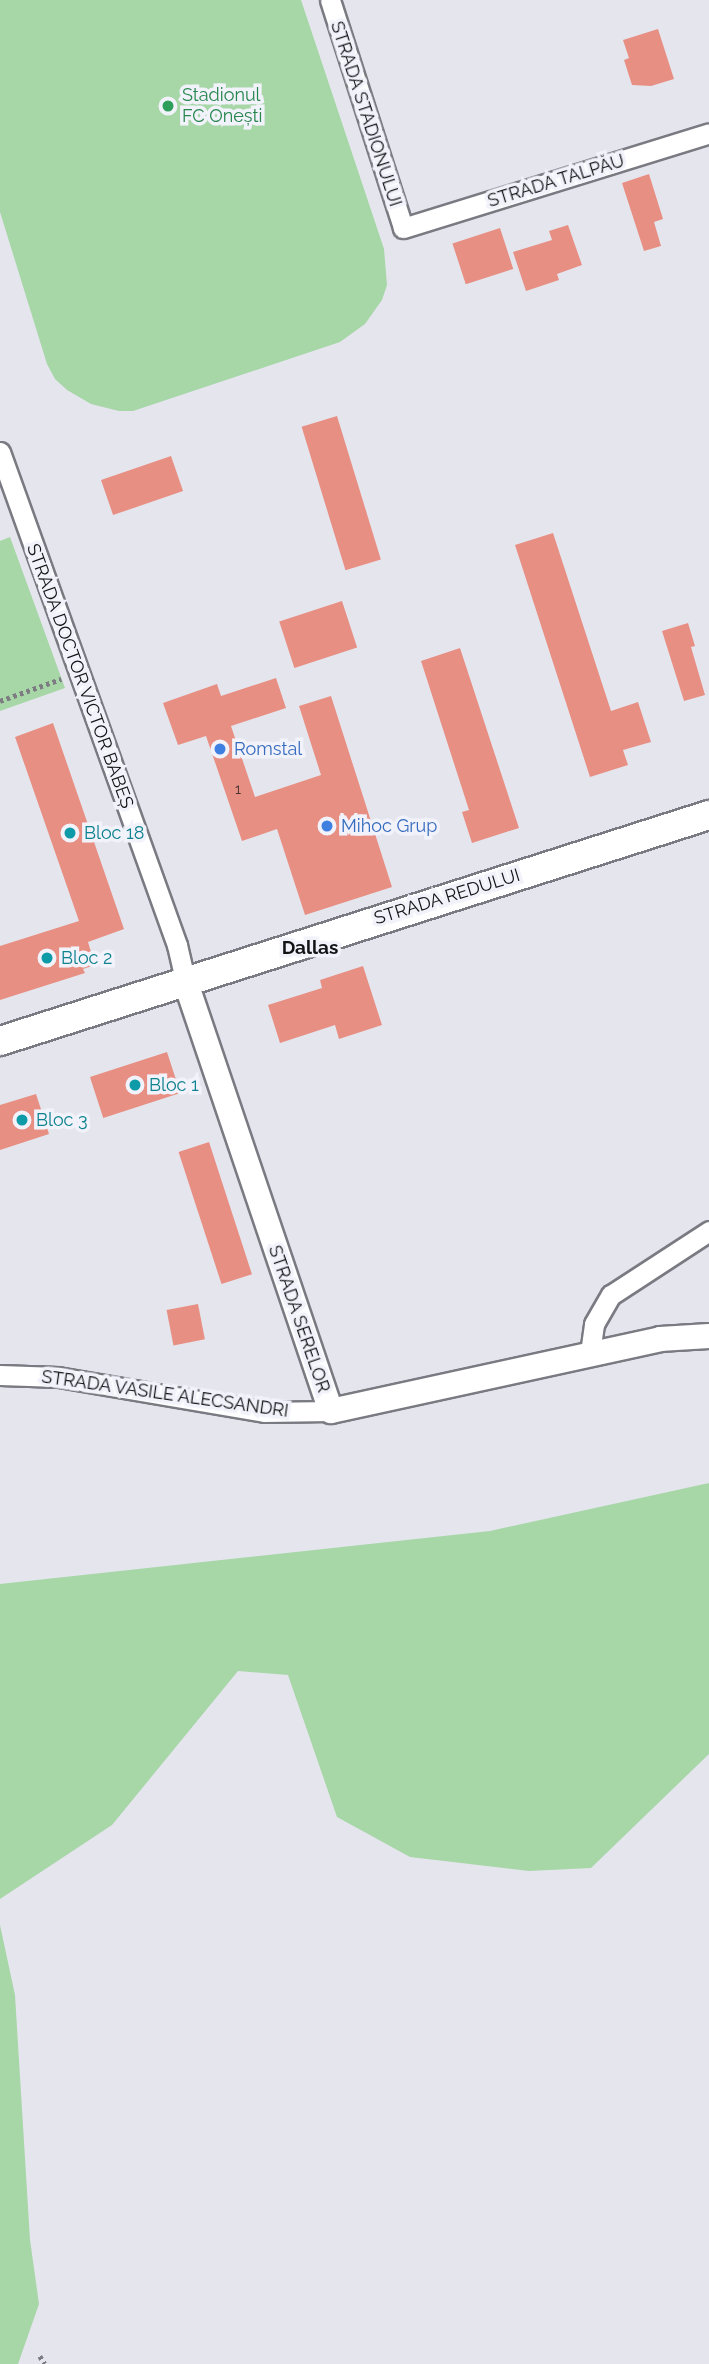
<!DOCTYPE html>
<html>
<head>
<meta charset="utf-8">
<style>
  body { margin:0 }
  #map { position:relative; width:709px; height:2364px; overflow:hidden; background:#e5e5ee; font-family:Raleway,sans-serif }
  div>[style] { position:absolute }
  .green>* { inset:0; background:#a7d6a7 }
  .building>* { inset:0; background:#e88f83; transform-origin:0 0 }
  .path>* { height:4.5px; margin-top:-2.25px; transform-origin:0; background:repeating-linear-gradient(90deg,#7c7c82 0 3.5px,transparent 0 7px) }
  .roads { filter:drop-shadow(2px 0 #7a7a82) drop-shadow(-2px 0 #7a7a82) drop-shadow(0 2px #7a7a82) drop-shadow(0 -2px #7a7a82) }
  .minor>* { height:19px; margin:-9.5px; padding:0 9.5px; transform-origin:9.5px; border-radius:9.5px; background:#fff }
  .tertiary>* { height:24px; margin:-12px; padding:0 12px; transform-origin:12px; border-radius:12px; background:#fff }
  .secondary>* { height:28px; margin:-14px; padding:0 14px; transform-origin:14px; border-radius:14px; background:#fff }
  .dots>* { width:19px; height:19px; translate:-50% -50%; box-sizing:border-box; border:4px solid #f2f2fb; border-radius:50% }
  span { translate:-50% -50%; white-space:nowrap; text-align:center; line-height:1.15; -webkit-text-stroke:7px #f2f2fb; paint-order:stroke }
  .number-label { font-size:14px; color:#483231 }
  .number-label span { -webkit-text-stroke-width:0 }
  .leisure-label { font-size:18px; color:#27864d }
  .left { translate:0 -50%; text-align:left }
  .street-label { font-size:18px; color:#131316 }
  .shop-label { font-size:18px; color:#366cbe }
  .culture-label { font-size:18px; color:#0d838f }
  .neighbourhood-label { font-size:19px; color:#131316; font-weight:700 }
</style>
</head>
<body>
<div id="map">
  <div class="green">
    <div style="clip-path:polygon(0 0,301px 0,384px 249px,387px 285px,382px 300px,365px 324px,340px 342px,133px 411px,119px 411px,91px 404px,67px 390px,55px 379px,47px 364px,0 212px)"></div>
    <div style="clip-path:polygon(10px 537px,65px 688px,0 711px,0 541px)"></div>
    <div style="clip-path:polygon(709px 1483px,709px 1754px,591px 1868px,529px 1871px,410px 1857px,337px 1817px,288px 1675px,238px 1671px,112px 1825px,0 1899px,0 1584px,490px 1531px)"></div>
    <div style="clip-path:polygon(0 1925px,15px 1995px,30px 2240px,39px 2304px,18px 2364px,0 2364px)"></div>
  </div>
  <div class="building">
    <div style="clip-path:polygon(658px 29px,674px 79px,651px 86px,632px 85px,624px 60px,629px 58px,623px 40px)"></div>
    <div style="clip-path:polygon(649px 174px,663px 219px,654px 222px,661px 246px,644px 251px,622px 183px)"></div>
    <div style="clip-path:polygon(568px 225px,582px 265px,557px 274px,559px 280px,526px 291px,513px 252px,552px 240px,549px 231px)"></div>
    <div style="left:500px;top:228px;width:43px;height:50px;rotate:72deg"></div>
    <div style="left:337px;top:416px;width:150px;height:37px;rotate:73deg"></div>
    <div style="left:171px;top:456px;width:37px;height:74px;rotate:71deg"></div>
    <div style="clip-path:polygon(553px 533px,611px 711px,638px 702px,651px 742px,623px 750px,628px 765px,590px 777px,515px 545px)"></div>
    <div style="left:342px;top:601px;width:49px;height:66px;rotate:72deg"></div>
    <div style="clip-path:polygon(688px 623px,695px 646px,691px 647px,705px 695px,684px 701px,662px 631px)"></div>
    <div style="clip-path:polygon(460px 648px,519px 828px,472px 843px,462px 812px,469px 810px,421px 661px)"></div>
    <div style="clip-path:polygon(276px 678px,286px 708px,231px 726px,255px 797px,321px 775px,299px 706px,331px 696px,392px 887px,305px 915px,277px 829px,242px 841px,206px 736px,178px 745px,163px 703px,217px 684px,221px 696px)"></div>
    <div style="clip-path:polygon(53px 723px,124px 929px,88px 942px,95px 965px,83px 969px,85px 973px,0 1000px,0 946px,79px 921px,15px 737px)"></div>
    <div style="clip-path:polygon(363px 966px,382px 1025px,339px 1039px,335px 1025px,280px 1043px,268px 1005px,322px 988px,320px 980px)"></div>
    <div style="left:167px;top:1052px;width:43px;height:81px;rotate:72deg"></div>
    <div style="clip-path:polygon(36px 1094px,49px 1134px,0 1150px,0 1105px)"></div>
    <div style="left:209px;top:1142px;width:139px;height:32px;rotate:72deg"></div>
    <div style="left:198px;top:1304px;width:36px;height:32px;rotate:79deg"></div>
  </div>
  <div class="path">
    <div style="left:0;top:701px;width:65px;rotate:-19.8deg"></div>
    <div style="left:40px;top:2356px;width:9px;rotate:58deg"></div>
  </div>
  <div class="roads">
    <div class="minor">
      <div style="left:330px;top:0;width:239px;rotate:72.2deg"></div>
      <div style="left:403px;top:228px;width:320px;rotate:-17.2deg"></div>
      <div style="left:0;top:452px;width:524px;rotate:70.25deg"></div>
      <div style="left:177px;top:945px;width:36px;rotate:77deg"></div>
      <div style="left:590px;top:1353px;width:29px;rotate:-82deg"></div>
      <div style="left:594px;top:1324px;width:34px;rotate:-60deg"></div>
      <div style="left:611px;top:1295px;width:117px;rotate:-33.1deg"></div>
      <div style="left:0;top:1375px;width:58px;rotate:2deg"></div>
      <div style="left:58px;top:1377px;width:209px;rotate:9.6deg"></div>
      <div style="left:264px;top:1412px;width:67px;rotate:-0.9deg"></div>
    </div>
    <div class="tertiary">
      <div style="left:185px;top:980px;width:455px;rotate:71.3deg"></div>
      <div style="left:331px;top:1411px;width:337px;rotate:-12.3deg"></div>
      <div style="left:660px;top:1339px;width:49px;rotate:-3.5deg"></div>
    </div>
    <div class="secondary">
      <div style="left:0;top:1041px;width:744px;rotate:-17.68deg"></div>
    </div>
  </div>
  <div class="dots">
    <div style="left:168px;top:106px;background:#2e9e5b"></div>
    <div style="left:220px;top:749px;background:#3f7fe0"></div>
    <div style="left:327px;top:826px;background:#3f7fe0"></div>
    <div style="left:70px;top:833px;background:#0f9aa8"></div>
    <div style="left:47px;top:958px;background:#0f9aa8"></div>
    <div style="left:135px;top:1085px;background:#0f9aa8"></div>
    <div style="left:22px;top:1120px;background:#0f9aa8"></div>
  </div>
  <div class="number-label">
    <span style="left:238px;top:789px">1</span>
  </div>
  <div class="leisure-label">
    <span class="left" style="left:182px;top:106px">Stadionul<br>FC Onești</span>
  </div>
  <div class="street-label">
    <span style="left:366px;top:114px;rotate:72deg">STRADA STADIONULUI</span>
    <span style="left:556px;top:181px;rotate:-17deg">STRADA TALPĂU</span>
    <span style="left:80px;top:676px;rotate:70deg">STRADA DOCTOR VICTOR BABEȘ</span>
    <span style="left:447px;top:897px;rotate:-17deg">STRADA REDULUI</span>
    <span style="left:299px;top:1319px;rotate:71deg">STRADA SERELOR</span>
    <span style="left:165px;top:1394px;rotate:8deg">STRADA VASILE ALECSANDRI</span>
  </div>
  <div class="shop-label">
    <span class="left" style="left:234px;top:749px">Romstal</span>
    <span class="left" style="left:341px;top:826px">Mihoc Grup</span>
  </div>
  <div class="culture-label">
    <span class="left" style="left:84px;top:833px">Bloc 18</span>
    <span class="left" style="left:61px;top:958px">Bloc 2</span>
    <span class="left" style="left:149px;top:1085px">Bloc 1</span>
    <span class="left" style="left:36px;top:1120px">Bloc 3</span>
  </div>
  <div class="neighbourhood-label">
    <span style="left:310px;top:948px">Dallas</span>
  </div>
</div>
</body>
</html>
